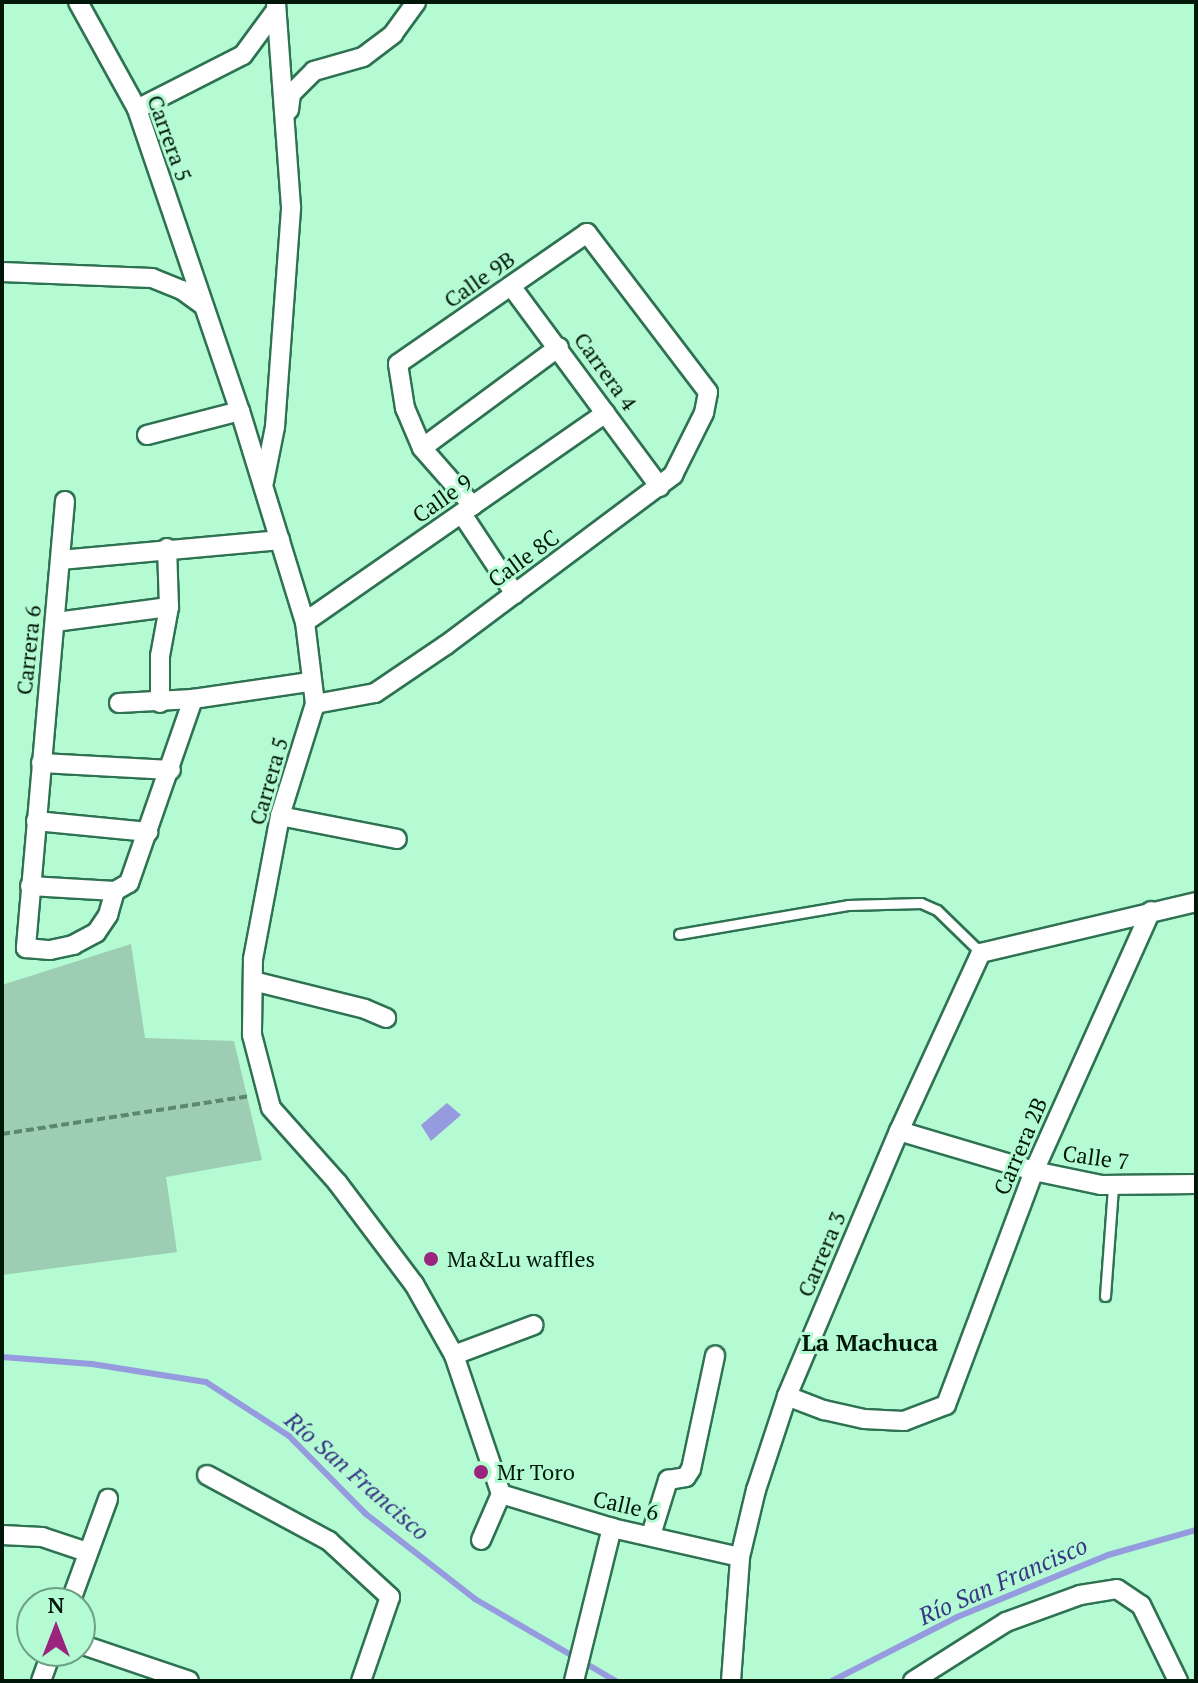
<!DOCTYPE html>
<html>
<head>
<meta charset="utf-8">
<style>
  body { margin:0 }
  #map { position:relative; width:1198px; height:1683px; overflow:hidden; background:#b4fad3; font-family:"PT Serif",serif }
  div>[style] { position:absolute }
  .green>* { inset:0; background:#9dcdb2 }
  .water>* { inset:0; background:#959bde }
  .stream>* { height:6px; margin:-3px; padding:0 3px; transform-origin:3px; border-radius:3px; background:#959bde }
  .path>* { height:4px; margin-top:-2px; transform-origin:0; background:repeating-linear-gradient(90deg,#5b896f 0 8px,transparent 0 12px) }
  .roads { filter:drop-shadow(2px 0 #2e7252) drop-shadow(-2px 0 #2e7252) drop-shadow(0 2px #2e7252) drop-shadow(0 -2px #2e7252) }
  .lane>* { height:9px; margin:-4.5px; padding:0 4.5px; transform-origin:4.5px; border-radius:4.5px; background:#fff }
  .street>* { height:18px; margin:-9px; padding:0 9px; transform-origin:9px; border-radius:9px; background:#fff }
  .dots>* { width:22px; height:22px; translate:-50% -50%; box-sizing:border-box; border:4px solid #b4fad3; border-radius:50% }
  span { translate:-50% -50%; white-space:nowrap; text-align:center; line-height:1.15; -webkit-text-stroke:6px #b4fad3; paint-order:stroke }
  .street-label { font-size:22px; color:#00170a }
  .poi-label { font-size:22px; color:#00170a }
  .left { translate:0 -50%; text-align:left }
  .neighbourhood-label { font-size:24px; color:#00170a; font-weight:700 }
  .water-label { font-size:24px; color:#383584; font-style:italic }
  .frame { position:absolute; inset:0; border:4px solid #00170a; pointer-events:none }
  .north { position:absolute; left:16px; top:1587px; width:80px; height:80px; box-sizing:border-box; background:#b4fad3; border:2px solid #6c9f83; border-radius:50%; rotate:0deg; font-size:22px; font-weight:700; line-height:32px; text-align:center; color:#00170a }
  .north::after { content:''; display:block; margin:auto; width:28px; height:36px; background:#9b247e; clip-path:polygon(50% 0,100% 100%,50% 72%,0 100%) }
</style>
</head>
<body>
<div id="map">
  <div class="green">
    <div style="clip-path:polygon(131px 944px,145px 1038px,234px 1041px,262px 1160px,166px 1177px,177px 1252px,2px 1275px,2px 985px)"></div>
  </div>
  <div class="water">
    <div style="clip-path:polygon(447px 1103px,461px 1115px,431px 1141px,421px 1125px)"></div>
  </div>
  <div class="stream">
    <div style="left:2px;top:1357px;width:90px;rotate:4.4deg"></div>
    <div style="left:92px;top:1364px;width:115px;rotate:9deg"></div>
    <div style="left:206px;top:1382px;width:99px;rotate:33deg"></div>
    <div style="left:289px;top:1436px;width:110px;rotate:45.4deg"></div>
    <div style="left:366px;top:1514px;width:138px;rotate:37.9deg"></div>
    <div style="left:475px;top:1599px;width:163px;rotate:30.2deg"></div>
    <div style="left:832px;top:1681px;width:140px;rotate:-27.1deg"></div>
    <div style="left:957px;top:1617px;width:163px;rotate:-22.3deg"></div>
    <div style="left:1108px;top:1555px;width:91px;rotate:-15.9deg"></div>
  </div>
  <div class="path">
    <div style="left:2px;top:1134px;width:251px;rotate:-8.7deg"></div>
  </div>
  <div class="roads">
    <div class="lane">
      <div style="left:679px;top:934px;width:171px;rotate:-9.7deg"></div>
      <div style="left:848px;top:905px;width:73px;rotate:-1.6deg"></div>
      <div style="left:921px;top:903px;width:17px;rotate:24deg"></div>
      <div style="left:937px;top:910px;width:62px;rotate:44.3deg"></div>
      <div style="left:1105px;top:1296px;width:109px;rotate:-85.8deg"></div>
    </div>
    <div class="street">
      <div style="left:78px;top:2px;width:122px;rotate:61.1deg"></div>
      <div style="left:137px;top:109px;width:319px;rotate:71.2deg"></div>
      <div style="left:240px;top:411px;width:221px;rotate:72.9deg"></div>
      <div style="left:305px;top:622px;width:83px;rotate:83deg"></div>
      <div style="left:315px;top:704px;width:117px;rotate:107.4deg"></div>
      <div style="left:280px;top:816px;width:146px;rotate:100.7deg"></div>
      <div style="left:253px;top:959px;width:76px;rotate:90.8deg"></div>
      <div style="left:252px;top:1035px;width:75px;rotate:75.4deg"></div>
      <div style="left:271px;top:1108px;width:99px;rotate:48.3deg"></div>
      <div style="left:337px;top:1182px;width:128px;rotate:53deg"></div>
      <div style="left:414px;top:1284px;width:81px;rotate:60.6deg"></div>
      <div style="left:454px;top:1355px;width:147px;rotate:71.3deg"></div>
      <div style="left:501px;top:1494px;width:50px;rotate:113.5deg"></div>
      <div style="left:137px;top:109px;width:119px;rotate:-27deg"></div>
      <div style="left:243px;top:55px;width:52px;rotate:-53.6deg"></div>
      <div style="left:289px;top:110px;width:16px;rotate:-83deg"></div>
      <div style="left:291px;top:94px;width:33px;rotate:-45deg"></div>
      <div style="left:314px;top:71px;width:51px;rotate:-15.9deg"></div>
      <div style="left:363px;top:57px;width:38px;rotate:-37deg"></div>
      <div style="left:393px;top:34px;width:39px;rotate:-54deg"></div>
      <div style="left:2px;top:272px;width:150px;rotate:2.3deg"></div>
      <div style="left:152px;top:278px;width:32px;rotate:22deg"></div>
      <div style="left:182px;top:290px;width:26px;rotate:36deg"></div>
      <div style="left:511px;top:286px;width:250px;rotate:53.5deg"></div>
      <div style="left:147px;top:435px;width:96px;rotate:-14.5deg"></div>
      <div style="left:422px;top:448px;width:170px;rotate:-36.4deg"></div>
      <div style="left:264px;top:482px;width:56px;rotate:-78.7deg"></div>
      <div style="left:275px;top:427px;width:221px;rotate:-85.8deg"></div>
      <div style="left:291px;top:207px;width:206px;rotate:-94.2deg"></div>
      <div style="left:65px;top:501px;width:449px;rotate:95deg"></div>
      <div style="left:26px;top:948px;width:24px;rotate:5deg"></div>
      <div style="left:50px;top:950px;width:24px;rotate:-12deg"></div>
      <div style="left:73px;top:945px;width:26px;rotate:-28deg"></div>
      <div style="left:96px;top:933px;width:22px;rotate:-56deg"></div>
      <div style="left:108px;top:915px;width:25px;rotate:-74deg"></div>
      <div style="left:462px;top:514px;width:96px;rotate:56.5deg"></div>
      <div style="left:61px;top:560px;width:220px;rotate:-5.2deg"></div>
      <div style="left:56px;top:622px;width:114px;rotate:-7.6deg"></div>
      <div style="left:305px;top:622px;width:366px;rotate:-34.8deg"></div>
      <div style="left:119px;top:703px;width:74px;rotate:-3.1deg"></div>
      <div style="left:193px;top:699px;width:118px;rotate:-8.3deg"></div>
      <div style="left:160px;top:703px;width:47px;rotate:-90deg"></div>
      <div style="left:160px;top:656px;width:50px;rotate:-79.6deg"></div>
      <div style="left:169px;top:607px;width:59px;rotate:-91.9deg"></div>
      <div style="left:315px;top:704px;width:61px;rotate:-10.4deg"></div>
      <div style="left:375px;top:693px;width:86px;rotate:-34.1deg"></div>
      <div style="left:446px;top:645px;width:284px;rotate:-36.8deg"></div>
      <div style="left:673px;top:475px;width:69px;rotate:-63.4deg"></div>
      <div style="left:704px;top:413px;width:21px;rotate:-79deg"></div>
      <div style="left:708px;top:392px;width:200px;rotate:-127.3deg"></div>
      <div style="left:587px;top:233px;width:230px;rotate:145.3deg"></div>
      <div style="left:398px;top:364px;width:45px;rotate:81deg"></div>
      <div style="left:405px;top:408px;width:43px;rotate:67deg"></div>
      <div style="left:422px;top:448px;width:77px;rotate:48.7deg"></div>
      <div style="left:41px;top:763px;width:130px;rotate:3.1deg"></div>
      <div style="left:280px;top:816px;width:119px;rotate:11.1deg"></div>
      <div style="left:36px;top:821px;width:113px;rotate:5.6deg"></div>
      <div style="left:30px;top:886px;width:85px;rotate:3.4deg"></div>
      <div style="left:115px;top:891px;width:16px;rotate:-30deg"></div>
      <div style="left:129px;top:883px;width:195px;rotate:-70.8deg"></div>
      <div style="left:253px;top:981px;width:115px;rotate:14deg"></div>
      <div style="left:365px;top:1009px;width:23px;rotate:23deg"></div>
      <div style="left:899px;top:1131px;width:141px;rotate:16.5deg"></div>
      <div style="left:1034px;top:1171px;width:68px;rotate:11.8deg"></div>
      <div style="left:1101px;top:1185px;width:95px;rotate:-0.6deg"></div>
      <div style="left:454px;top:1355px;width:85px;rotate:-20.6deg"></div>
      <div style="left:787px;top:1396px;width:40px;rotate:21deg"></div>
      <div style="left:824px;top:1410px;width:41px;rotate:12.7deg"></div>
      <div style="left:864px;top:1419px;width:40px;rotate:2.9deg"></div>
      <div style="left:904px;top:1421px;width:45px;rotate:-20.9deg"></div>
      <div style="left:946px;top:1405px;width:250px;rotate:-69.4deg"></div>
      <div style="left:1034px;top:1171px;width:285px;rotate:-65.8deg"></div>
      <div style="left:207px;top:1475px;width:139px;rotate:28.4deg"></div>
      <div style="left:329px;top:1541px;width:83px;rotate:42.6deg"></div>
      <div style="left:390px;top:1597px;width:89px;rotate:109deg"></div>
      <div style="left:501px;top:1494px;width:116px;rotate:17deg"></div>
      <div style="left:612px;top:1528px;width:131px;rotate:12.8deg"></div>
      <div style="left:2px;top:1535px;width:40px;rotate:2.9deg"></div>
      <div style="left:42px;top:1537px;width:47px;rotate:18.4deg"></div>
      <div style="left:651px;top:1535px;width:58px;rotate:-72.8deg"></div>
      <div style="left:668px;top:1480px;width:18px;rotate:-9deg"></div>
      <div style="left:686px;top:1477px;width:9px;rotate:-58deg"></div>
      <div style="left:691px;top:1469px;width:116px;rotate:-78deg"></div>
      <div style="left:70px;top:1603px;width:111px;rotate:-69.9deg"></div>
      <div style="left:80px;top:1644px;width:115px;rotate:18.7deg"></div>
      <div style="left:41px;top:1681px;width:32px;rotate:-70deg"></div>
      <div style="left:574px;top:1681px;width:158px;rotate:-76.1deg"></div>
      <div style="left:731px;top:1681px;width:124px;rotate:-85.8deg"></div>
      <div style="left:740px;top:1557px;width:69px;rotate:-76.6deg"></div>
      <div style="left:756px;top:1490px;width:99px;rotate:-71.7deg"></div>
      <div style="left:787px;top:1396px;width:288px;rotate:-67.1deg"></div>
      <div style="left:899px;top:1131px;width:196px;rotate:-65.3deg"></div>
      <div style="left:981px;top:953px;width:221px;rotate:-13.3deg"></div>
      <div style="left:913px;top:1681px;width:110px;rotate:-32.4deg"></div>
      <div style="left:1006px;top:1622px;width:79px;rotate:-20deg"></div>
      <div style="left:1080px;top:1595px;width:37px;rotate:-9deg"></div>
      <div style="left:1117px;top:1589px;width:29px;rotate:34deg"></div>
      <div style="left:1141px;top:1605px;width:85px;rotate:64deg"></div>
    </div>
  </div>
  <div class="dots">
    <div style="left:431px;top:1259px;background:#9b247e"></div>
    <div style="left:481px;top:1472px;background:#9b247e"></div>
  </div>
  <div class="street-label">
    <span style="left:170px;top:138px;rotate:70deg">Carrera 5</span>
    <span style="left:479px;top:279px;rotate:-35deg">Calle 9B</span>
    <span style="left:606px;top:371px;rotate:54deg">Carrera 4</span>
    <span style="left:442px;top:498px;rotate:-35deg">Calle 9</span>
    <span style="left:523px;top:558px;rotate:-36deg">Calle 8C</span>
    <span style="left:28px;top:650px;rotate:-84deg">Carrera 6</span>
    <span style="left:268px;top:781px;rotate:-74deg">Carrera 5</span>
    <span style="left:1020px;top:1146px;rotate:-67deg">Carrera 2B</span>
    <span style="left:1096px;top:1157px;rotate:8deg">Calle 7</span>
    <span style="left:821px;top:1254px;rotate:-67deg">Carrera 3</span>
    <span style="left:626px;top:1505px;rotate:13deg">Calle 6</span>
  </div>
  <div class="poi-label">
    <span class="left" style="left:447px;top:1259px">Ma&amp;Lu waffles</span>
    <span class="left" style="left:497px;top:1472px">Mr Toro</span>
  </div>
  <div class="neighbourhood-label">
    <span style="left:870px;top:1343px">La Machuca</span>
  </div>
  <div class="water-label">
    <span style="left:357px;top:1476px;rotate:41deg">Río San Francisco</span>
    <span style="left:1003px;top:1581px;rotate:-24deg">Río San Francisco</span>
  </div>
  <div class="frame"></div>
  <div class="north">N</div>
</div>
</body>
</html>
